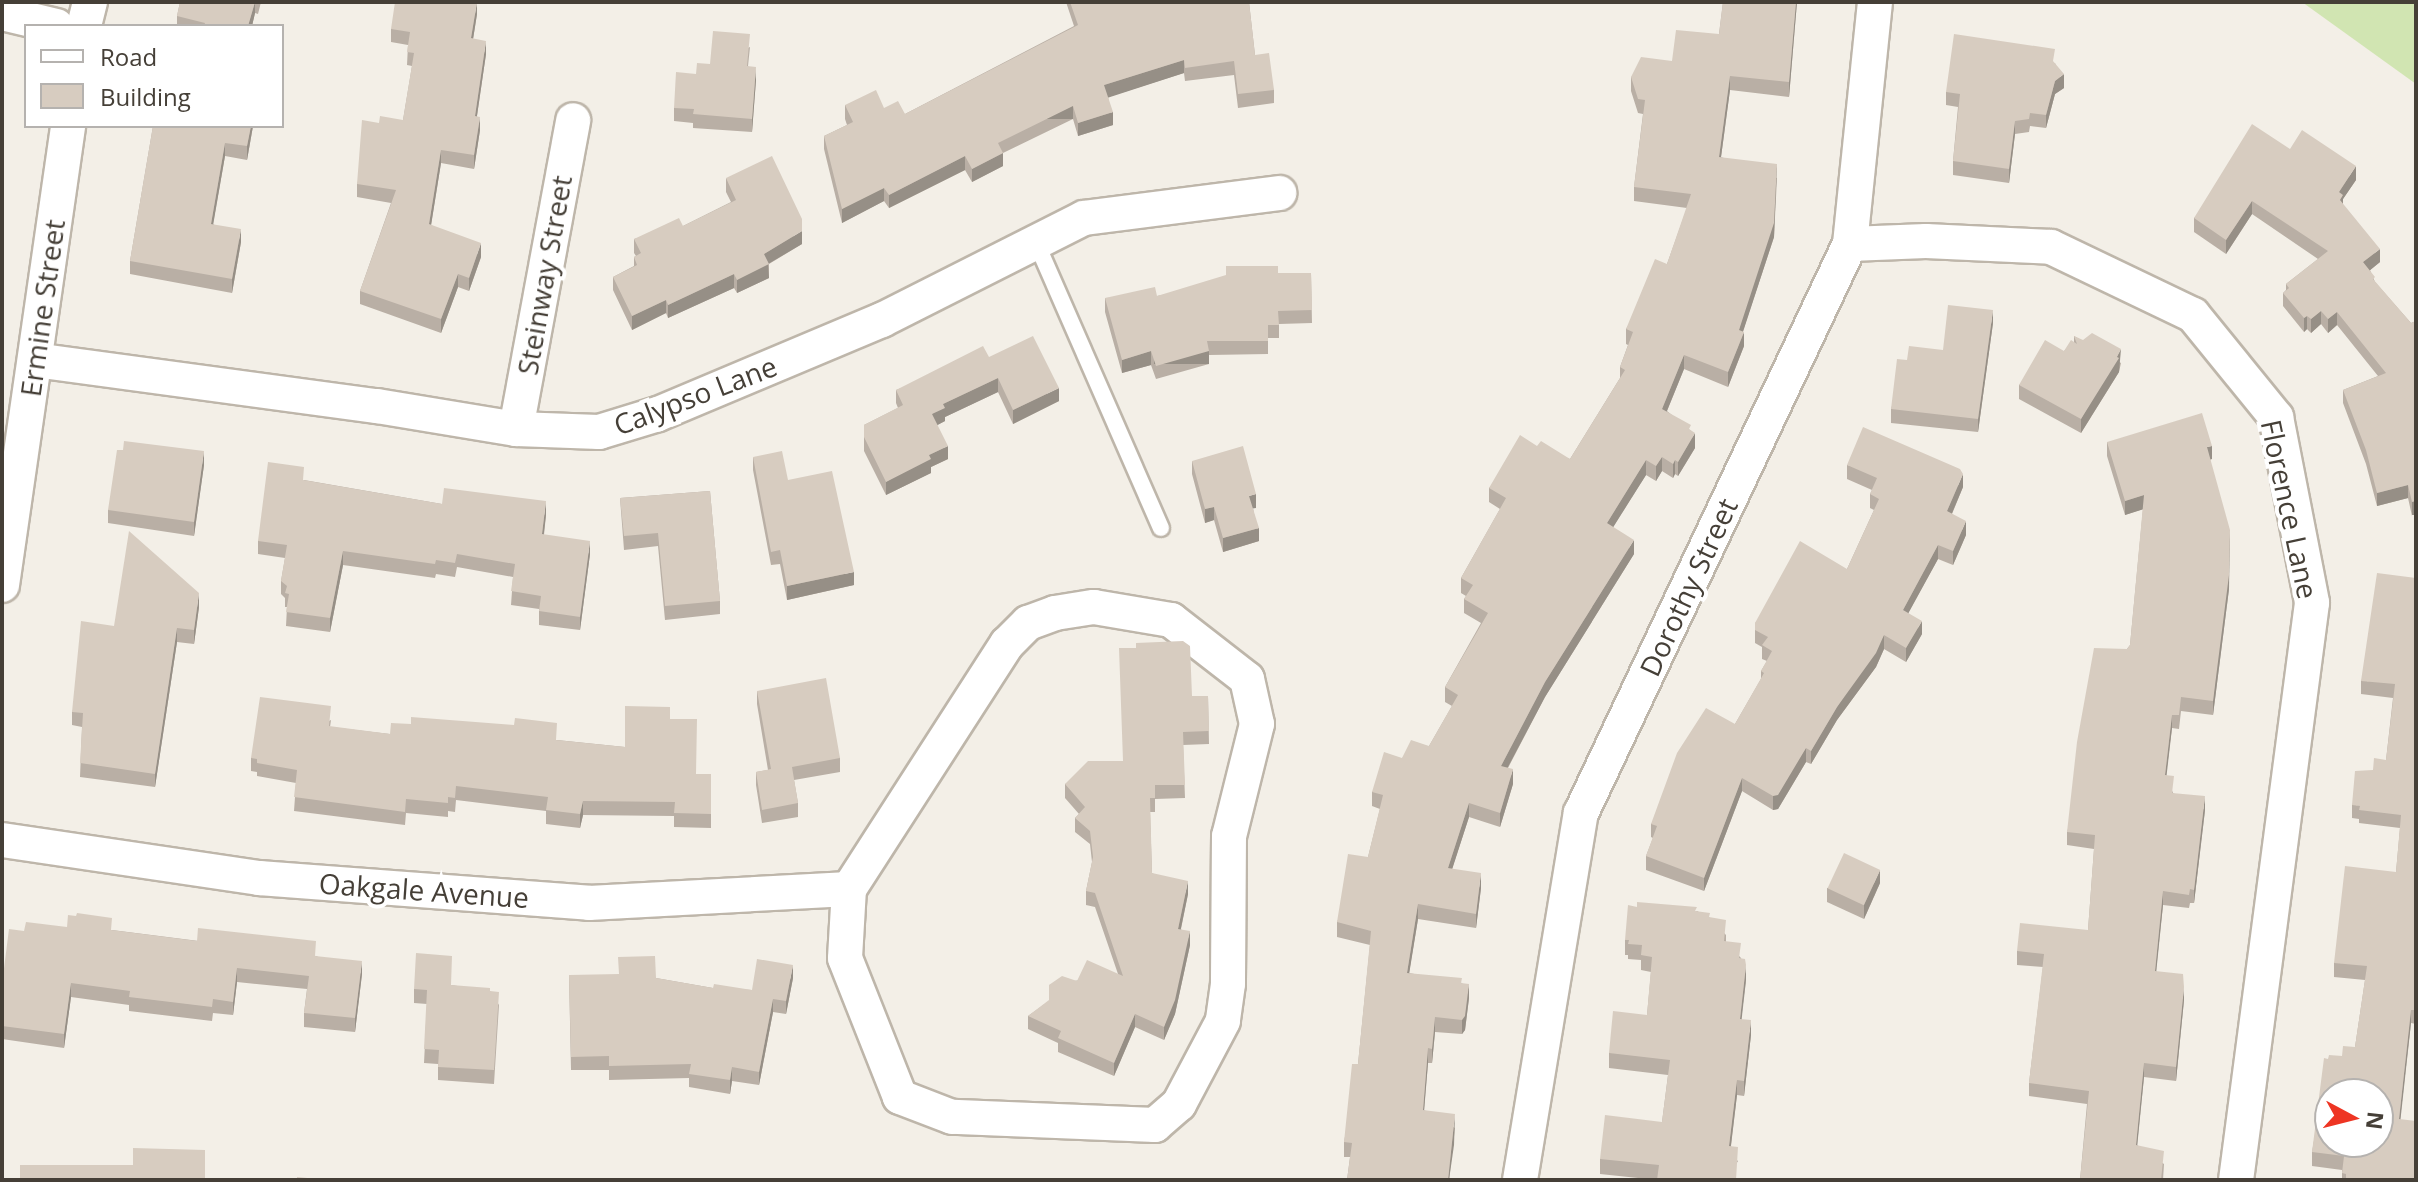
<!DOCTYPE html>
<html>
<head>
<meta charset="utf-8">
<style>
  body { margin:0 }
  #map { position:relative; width:2418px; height:1182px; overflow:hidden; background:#f3efe7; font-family:"Open Sans",sans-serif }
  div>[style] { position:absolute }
  .green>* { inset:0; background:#d1e5b2 }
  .roads { filter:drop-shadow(2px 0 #beb6aa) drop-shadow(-2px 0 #beb6aa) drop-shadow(0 2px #beb6aa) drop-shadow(0 -2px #beb6aa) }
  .lane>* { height:16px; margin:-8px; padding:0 8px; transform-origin:8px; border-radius:8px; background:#fff }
  .street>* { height:34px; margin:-17px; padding:0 17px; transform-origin:17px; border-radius:17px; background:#fff }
  .wall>* { inset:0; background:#b9afa5 }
  .shaded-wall>* { inset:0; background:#968f86; transform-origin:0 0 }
  .building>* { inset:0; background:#d7ccc0; transform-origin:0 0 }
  span { translate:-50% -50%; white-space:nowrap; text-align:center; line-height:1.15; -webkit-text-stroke:8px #fff; paint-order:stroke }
  .street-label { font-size:28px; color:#453f37 }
  .frame { position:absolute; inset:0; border:4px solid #453f37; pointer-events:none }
  .legend { position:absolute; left:24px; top:24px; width:260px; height:104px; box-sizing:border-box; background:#fff; border:2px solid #b5b2af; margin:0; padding:10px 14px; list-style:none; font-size:24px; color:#453f37 }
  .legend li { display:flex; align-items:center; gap:16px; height:40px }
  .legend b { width:40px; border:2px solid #b5b2af }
  .north { position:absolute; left:2314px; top:1078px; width:80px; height:80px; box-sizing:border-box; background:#fff; border:2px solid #b5b2af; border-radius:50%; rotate:97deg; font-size:22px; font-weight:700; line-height:32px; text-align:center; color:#453f37 }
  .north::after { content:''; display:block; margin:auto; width:28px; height:36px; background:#ee3523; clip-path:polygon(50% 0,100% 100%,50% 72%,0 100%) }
</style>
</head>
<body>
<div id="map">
  <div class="green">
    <div style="clip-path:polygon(2302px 2px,2416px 2px,2416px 84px)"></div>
  </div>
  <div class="roads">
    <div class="lane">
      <div style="left:1036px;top:242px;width:312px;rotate:66.4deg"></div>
    </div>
    <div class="street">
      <div style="left:2px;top:13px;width:56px;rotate:13.5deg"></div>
      <div style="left:84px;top:26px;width:25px;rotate:-76deg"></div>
      <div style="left:1850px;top:244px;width:76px;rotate:-2.3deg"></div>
      <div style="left:1926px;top:241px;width:125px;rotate:2.7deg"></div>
      <div style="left:2051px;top:247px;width:157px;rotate:25.6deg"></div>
      <div style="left:2193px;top:315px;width:132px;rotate:50.9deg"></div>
      <div style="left:2276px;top:417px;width:189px;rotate:79deg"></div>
      <div style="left:2312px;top:603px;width:582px;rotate:97.5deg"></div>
      <div style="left:35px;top:360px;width:345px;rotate:7.7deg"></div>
      <div style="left:377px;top:406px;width:141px;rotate:9.4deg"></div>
      <div style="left:516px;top:429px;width:83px;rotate:2.1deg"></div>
      <div style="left:599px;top:432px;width:62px;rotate:-17deg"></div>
      <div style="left:658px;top:414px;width:243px;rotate:-22.8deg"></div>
      <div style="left:882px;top:320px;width:226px;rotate:-26.8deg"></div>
      <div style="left:1084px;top:218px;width:197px;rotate:-7.3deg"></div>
      <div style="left:516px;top:429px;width:314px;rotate:-79.5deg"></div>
      <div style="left:2px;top:585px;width:464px;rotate:-81.8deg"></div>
      <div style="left:1094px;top:607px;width:78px;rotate:9.6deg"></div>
      <div style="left:1171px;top:620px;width:96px;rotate:37.8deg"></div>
      <div style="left:1247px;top:679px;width:46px;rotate:77.5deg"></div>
      <div style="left:1257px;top:724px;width:115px;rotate:104deg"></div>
      <div style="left:1229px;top:836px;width:148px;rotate:90.4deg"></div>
      <div style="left:1228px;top:984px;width:37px;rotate:98deg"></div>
      <div style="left:1223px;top:1021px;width:94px;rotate:117.9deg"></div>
      <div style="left:1179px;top:1104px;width:32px;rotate:139deg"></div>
      <div style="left:1155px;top:1125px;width:203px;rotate:-177.7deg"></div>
      <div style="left:952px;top:1117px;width:56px;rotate:-159deg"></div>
      <div style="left:900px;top:1097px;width:149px;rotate:-111.6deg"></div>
      <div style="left:845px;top:958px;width:69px;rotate:-86.7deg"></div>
      <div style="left:849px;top:889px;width:292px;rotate:-57.2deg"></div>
      <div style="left:1007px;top:644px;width:30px;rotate:-45deg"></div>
      <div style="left:1028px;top:623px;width:29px;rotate:-20deg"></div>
      <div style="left:1055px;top:613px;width:39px;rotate:-9deg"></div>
      <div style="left:2px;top:840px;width:260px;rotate:8.4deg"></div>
      <div style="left:259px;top:878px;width:331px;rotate:4.3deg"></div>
      <div style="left:589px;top:903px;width:260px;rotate:-3.1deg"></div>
      <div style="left:1520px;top:1180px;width:372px;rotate:-80.6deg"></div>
      <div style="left:1581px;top:813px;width:629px;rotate:-64.7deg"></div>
      <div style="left:1850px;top:244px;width:243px;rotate:-84.1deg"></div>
    </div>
  </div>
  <div class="wall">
    <div style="clip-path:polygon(180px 2px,261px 2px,258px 14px,255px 13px,252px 26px,177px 26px,177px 16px)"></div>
    <div style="clip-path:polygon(1066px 2px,1249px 2px,1255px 55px,1274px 90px,1274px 103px,1238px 108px,1234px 75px,1185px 81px,1184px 73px,1108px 97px,1113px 125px,1078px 136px,1073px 119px,1003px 153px,1003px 166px,972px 182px,965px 170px,889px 208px,884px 201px,842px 223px,824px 149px,824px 136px,847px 125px,845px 119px,845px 105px,884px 108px,905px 114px,1074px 26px)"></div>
    <div style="clip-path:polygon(1723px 2px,1797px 2px,1789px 97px,1730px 90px,1721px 157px,1777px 178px,1774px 237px,1743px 331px,1744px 346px,1728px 387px,1684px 369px,1667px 411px,1691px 431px,1695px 448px,1678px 476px,1675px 474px,1673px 478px,1662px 471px,1656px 481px,1646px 475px,1613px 527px,1634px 554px,1545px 697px,1508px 768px,1513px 784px,1500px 827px,1469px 817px,1452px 869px,1481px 888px,1476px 928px,1418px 919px,1409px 973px,1462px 983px,1469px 998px,1465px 1030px,1462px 1034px,1435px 1032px,1432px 1063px,1428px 1063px,1424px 1110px,1455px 1128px,1449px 1180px,1347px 1180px,1350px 1157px,1344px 1157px,1344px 1142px,1358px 1064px,1370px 945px,1337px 937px,1337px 922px,1368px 857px,1380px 809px,1372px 806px,1372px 792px,1402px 758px,1429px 746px,1452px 706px,1445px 702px,1445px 687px,1481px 623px,1464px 613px,1464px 599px,1466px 596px,1461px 593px,1461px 578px,1500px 509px,1489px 502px,1489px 488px,1537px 446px,1570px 459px,1620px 378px,1620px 367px,1628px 345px,1626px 344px,1626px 329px,1667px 264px,1687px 208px,1634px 201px,1634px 187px,1643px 114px,1638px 113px,1631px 91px,1631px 77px,1672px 61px,1719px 34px)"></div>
    <div style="clip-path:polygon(477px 14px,473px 39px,486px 54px,477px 116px,480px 130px,474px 169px,441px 163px,431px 225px,481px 257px,469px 291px,458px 287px,441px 333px,360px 304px,360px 291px,391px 203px,357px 197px,357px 184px,379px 123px,403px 120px,412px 66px,407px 65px,408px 45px,391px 42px,391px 29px)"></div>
    <div style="clip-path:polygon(750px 47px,748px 66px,756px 80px,752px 132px,693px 128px,693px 123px,674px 121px,674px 108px,696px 74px,710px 64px)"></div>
    <div style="clip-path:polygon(2055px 63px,2064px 88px,2055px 94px,2046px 128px,2030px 126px,2029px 132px,2015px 134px,2009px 183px,1953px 175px,1953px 161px,1958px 107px,1946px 105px,1946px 92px)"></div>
    <div style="clip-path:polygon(153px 126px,253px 126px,247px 160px,225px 156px,213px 224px,241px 242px,232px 293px,130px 274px,130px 261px)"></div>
    <div style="clip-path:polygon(2290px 149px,2356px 180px,2343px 199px,2343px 205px,2380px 262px,2370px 270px,2375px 282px,2411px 323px,2416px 321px,2412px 516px,2408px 498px,2377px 506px,2366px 464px,2343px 403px,2343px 390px,2378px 376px,2337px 325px,2328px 333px,2321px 324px,2311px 333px,2307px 329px,2304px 332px,2283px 306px,2283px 293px,2286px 290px,2286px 284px,2318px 259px,2252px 214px,2226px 254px,2194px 232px,2194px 218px)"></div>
    <div style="clip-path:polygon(726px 178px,802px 244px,769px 264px,769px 278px,737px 293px,734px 288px,668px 318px,666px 313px,632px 330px,613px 290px,613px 277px,634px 266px,634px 257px,636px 256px,634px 253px,634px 239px,683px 226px,731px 202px,726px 192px)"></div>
    <div style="clip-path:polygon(1278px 273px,1311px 273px,1312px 323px,1279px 324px,1279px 338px,1268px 338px,1268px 354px,1209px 355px,1209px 364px,1156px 379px,1151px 365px,1122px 373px,1105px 312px,1105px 298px,1157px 296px)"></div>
    <div style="clip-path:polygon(1993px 323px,1978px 432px,1891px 423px,1891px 409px,1907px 360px,1943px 350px)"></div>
    <div style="clip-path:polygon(2074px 336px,2121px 363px,2119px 372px,2081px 433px,2019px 399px,2019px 385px,2064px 351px,2074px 342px)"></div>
    <div style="clip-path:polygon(989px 357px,1059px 401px,1013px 424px,998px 392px,945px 417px,945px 421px,937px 425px,948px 459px,931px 467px,931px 473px,886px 495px,864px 451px,864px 425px,898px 408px,896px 403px,896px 390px)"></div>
    <div style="clip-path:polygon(2107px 442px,2212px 459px,2210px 459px,2229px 589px,2213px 715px,2181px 711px,2179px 729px,2172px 728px,2166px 775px,2173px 793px,2205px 810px,2194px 903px,2190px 903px,2189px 908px,2163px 905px,2156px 971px,2184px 1000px,2176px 1081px,2144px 1077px,2137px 1145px,2164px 1164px,2163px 1180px,2080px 1180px,2087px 1104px,2029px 1096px,2029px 1083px,2043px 967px,2017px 965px,2017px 951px,2088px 930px,2094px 849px,2067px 845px,2067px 832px,2127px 649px,2130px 645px,2143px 509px,2125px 515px,2107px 456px)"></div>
    <div style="clip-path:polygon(753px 457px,854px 585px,787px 600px,780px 564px,771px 565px,753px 470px)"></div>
    <div style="clip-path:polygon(1192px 461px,1256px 508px,1253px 508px,1259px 541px,1223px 552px,1214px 520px,1205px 523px,1192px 474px)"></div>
    <div style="clip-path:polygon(204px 465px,194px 536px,108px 523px,108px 510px)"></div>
    <div style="clip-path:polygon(1847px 465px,1963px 487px,1952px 514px,1966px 535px,1953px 565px,1938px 559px,1908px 613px,1922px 634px,1906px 662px,1884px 649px,1876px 667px,1837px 720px,1811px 764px,1806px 762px,1778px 809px,1773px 810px,1742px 791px,1704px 891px,1646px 870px,1646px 856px,1653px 838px,1651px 837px,1651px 824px,1735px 724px,1761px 679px,1761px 671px,1767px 661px,1762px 659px,1762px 647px,1755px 643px,1755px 623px,1847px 569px,1874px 510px,1870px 508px,1870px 494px,1872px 490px,1847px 479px)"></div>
    <div style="clip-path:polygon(304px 480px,442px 504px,546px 515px,544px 535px,590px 554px,580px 630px,539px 625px,539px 609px,511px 605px,513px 577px,457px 567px,455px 577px,436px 574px,435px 578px,343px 565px,330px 632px,286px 626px,287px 607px,285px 607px,285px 598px,281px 594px,281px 581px,285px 558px,258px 554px,258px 541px)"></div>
    <div style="clip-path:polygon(710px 491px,720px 601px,720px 614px,665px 620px,658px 546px,624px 550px,620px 498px)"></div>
    <div style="clip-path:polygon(2416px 578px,2416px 1024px,2411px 1023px,2400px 1119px,2416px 1180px,2342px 1180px,2342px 1170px,2312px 1166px,2312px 1152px,2328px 1059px,2342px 1056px,2355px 1047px,2365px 980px,2334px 977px,2334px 963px,2396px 872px,2400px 828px,2359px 823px,2359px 819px,2352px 818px,2352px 805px,2373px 770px,2386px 760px,2393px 698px,2361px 694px,2361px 681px)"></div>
    <div style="clip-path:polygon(199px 607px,194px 644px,177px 642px,155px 787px,80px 777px,82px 727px,72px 725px,72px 712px,114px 626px)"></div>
    <div style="clip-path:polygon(757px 691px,840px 758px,840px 772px,794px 780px,798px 803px,798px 817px,762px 823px,756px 785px,756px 772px,768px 770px,757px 704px)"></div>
    <div style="clip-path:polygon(1192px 696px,1208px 696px,1209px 744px,1183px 745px,1185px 798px,1155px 799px,1155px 812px,1150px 812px,1152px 873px,1188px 894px,1181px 929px,1190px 945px,1175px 1014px,1164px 1040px,1135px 1027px,1114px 1076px,1058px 1052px,1058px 1043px,1028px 1029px,1028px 1016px,1049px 1001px,1049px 985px,1118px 974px,1095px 907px,1086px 905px,1086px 891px,1092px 862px,1090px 844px,1075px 832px,1075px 818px,1079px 814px,1065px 798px,1065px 784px,1123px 761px)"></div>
    <div style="clip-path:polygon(670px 719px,696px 774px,711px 774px,711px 828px,674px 827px,674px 816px,583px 815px,580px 828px,546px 824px,546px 811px,456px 800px,455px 812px,448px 811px,448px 817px,406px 813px,405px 825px,294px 811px,296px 783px,257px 776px,257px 772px,251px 771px,251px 758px,331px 720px,330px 727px,390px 734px,557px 740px,625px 747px)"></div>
    <div style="clip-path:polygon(1880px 883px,1864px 919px,1827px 902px,1827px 888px)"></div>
    <div style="clip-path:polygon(1697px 911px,1710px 918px,1726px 935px,1726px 942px,1741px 958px,1746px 980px,1741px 1019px,1751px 1035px,1744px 1096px,1737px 1095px,1731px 1146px,1738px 1162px,1657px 1180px,1600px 1174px,1600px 1159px,1662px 1122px,1668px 1075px,1609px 1068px,1609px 1053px,1647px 1015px,1651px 972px,1641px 970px,1641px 960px,1628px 959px,1628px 955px,1625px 955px,1625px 940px)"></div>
    <div style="clip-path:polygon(67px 927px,112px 930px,316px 956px,362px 974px,355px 1032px,304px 1027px,304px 1013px,307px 989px,237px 982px,233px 1015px,213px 1013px,212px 1021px,129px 1011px,129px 1005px,71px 997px,64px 1048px,2px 1039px,2px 984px)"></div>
    <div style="clip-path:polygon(569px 975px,656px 978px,713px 988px,752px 990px,793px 978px,786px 1014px,773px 1012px,759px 1085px,732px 1081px,730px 1094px,689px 1087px,689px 1078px,609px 1080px,609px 1070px,571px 1070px)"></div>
    <div style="clip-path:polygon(451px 985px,490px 991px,499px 1005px,494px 1084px,438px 1080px,438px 1064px,424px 1063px,427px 1004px,414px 1003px,414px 989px)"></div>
  </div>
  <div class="shaded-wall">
    <div style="clip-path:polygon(255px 2px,255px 13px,252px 26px,248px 26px)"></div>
    <div style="clip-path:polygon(477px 2px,477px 14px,471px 52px,471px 38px)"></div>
    <div style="clip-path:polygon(1796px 2px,1797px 2px,1789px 97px,1789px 82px)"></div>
    <div style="clip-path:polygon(486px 41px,486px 54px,475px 129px,475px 116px)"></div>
    <div style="clip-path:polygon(1184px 60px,1184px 73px,1104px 99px,1104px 85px)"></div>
    <div style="clip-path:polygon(756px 67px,756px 80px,752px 132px,752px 119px)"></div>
    <div style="clip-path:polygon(2064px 74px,2064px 88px,2055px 94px,2046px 128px,2046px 115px,2055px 81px)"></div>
    <div style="clip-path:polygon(1730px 76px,1730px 90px,1719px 172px,1719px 157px)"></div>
    <div style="left:1073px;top:106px;width:13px;height:84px;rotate:90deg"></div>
    <div style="clip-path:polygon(1113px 112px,1113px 125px,1078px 136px,1078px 123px)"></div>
    <div style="clip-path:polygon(480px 117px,480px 130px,474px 169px,474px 155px)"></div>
    <div style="clip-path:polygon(2015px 121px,2015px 134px,2009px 183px,2009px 169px)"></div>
    <div style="clip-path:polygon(251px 126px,253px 126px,247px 160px,247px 146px)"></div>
    <div style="clip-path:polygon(225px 143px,225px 156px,211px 237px,211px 224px)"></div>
    <div style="clip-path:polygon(441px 150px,441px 163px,429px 238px,429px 224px)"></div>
    <div style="clip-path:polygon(1003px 153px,1003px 166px,972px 182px,972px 169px)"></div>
    <div style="clip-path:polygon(965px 156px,965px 170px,889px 208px,889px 195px)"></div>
    <div style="clip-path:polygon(1777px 164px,1774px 237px,1739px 344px,1739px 330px)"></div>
    <div style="clip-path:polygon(2356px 166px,2356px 180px,2343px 199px,2343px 208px,2340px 214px,2339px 192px)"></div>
    <div style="clip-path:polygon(884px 188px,884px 201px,842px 223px,842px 209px)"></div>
    <div style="clip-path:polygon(2252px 201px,2252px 214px,2226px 254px,2226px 240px)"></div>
    <div style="clip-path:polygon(241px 229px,241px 242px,232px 293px,232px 279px)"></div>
    <div style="clip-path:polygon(802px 231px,802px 244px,768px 264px,769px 278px,737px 293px,737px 280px,764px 254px)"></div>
    <div style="clip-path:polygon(481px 243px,481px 257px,469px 291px,469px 278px)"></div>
    <div style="clip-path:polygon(2380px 249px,2380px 262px,2363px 276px,2363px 262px)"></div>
    <div style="clip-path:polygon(458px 274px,458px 287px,441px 333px,441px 319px)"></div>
    <div style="clip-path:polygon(734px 274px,734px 288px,668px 318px,668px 305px)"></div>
    <div style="clip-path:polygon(666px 300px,666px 313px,632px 330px,632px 316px)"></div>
    <div style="clip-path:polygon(1993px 310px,1993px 323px,1978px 432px,1978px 419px)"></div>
    <div style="clip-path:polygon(2321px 311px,2321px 324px,2311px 333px,2311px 319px)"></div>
    <div style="clip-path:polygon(2337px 312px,2337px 325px,2328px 333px,2328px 319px)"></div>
    <div style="clip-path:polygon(2307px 316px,2307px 329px,2304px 332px,2304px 318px)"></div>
    <div style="clip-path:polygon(1744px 332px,1744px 346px,1728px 387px,1728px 372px)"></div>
    <div style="clip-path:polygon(2121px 349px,2119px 372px,2081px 433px,2081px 419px)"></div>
    <div style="clip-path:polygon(1151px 351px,1151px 365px,1122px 373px,1122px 360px)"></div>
    <div style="left:1209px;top:351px;width:13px;height:55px;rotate:90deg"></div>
    <div style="clip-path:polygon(1684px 355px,1684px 369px,1662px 423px,1662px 409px)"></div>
    <div style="clip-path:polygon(998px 378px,998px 392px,945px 417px,945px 421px,932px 428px,932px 414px,943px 404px)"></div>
    <div style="clip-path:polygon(1059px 388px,1059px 401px,1013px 424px,1013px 410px)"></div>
    <div style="clip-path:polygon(1695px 433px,1695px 448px,1678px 476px,1678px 462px)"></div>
    <div style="clip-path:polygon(948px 446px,948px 459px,931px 467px,931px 473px,886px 495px,886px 482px,929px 455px)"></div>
    <div style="clip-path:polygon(2212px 446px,2212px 459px,2207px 461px,2207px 447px)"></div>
    <div style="clip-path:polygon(204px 451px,204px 465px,194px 536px,194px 522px)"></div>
    <div style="clip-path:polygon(1662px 457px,1662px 471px,1656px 481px,1656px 466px)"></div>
    <div style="clip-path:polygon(1646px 460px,1646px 475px,1607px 537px,1607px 523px)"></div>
    <div style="clip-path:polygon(1675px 460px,1675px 474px,1673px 478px,1673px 464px)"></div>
    <div style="clip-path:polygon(1963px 474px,1963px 487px,1947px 525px,1947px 511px)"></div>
    <div style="clip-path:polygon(2408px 485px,2408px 498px,2377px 506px,2377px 493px)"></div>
    <div style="clip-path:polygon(1256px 494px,1256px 508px,1249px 509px,1249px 496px)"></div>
    <div style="clip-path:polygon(2144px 495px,2144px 509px,2125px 515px,2125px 501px)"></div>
    <div style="clip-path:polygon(546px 501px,546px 515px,542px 548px,542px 534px)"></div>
    <div style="left:2416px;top:501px;width:14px;height:4px;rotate:90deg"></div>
    <div style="clip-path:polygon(1214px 507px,1214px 520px,1205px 523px,1205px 509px)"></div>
    <div style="clip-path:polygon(1966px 521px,1966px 535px,1953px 565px,1953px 551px)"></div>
    <div style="clip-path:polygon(1259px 528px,1259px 541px,1223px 552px,1223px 538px)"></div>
    <div style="clip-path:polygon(2230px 530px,2229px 589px,2213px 715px,2213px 701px)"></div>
    <div style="clip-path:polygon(1634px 540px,1634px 554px,1545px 697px,1501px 780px,1501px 766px,1545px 682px)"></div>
    <div style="clip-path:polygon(590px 541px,590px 554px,580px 630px,580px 617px)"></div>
    <div style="clip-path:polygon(1938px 545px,1938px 559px,1903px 623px,1903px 610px)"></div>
    <div style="clip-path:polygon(343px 551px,343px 565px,330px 632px,330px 618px)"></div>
    <div style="clip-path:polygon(854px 572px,854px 585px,787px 600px,787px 586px)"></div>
    <div style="clip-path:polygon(199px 593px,199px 607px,194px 644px,194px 630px)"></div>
    <div style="clip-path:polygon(1922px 621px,1922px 634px,1906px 662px,1906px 648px)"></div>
    <div style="clip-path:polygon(177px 628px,177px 642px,155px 787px,155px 774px)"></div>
    <div style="clip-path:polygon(1884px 635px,1884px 649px,1876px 667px,1837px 720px,1811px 764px,1811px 751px,1837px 707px)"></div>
    <div style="clip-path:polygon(2172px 715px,2172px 728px,2165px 789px,2165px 775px)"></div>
    <div style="clip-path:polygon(1806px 748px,1806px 762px,1778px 809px,1773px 810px,1773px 796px)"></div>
    <div style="clip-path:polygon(1513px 769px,1513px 784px,1500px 827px,1500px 813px)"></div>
    <div style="clip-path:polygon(1742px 778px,1742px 791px,1704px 891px,1704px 878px)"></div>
    <div style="clip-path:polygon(2205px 796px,2205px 810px,2194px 903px,2194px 890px)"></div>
    <div style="clip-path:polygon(583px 801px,583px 815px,580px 828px,580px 814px)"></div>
    <div style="clip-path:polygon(1469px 803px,1469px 817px,1448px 882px,1448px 868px)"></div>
    <div style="clip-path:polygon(1880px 870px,1880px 883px,1864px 919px,1864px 905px)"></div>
    <div style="clip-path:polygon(1481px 873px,1481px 888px,1476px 928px,1476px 914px)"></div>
    <div style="clip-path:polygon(1188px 881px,1188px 894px,1178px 942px,1178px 929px)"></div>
    <div style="clip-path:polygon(2163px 891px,2163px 905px,2155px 984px,2155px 971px)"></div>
    <div style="clip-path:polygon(1418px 904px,1418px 919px,1407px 987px,1407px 973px)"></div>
    <div style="clip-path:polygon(1190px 931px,1190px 945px,1175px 1014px,1164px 1040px,1164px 1027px)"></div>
    <div style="clip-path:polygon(362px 961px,362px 974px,355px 1032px,355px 1018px)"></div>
    <div style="clip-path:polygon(793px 965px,793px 978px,786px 1014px,786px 1001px)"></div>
    <div style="clip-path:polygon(1746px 965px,1746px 980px,1740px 1034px,1740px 1019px)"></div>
    <div style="clip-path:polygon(237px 968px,237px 982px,233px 1015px,233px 1002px)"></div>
    <div style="clip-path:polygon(71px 983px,71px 997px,64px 1048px,64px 1034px)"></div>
    <div style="clip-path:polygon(1469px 984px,1469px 998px,1465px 1030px,1462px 1034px,1462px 1020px)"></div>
    <div style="clip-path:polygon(2184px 987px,2184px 1000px,2176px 1081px,2176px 1067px)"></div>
    <div style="clip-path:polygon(773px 999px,773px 1012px,759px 1085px,759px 1072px)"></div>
    <div style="clip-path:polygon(2411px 1010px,2411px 1023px,2399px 1133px,2399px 1119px)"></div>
    <div style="clip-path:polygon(1135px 1014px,1135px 1027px,1114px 1076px,1114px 1063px)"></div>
    <div style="clip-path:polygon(1435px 1017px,1435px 1032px,1432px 1063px,1432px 1049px)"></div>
    <div style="clip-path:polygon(1751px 1020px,1751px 1035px,1744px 1096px,1744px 1081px)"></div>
    <div style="clip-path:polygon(1428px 1048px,1428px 1063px,1423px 1124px,1423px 1110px)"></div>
    <div style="clip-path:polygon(2144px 1063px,2144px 1077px,2136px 1158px,2136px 1145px)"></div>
    <div style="clip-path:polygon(732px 1067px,732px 1081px,730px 1094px,730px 1080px)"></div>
    <div style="clip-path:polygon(1737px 1080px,1737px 1095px,1729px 1161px,1729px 1146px)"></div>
    <div style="clip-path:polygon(1455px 1114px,1454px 1145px,1449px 1180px,1448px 1180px)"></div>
  </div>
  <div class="building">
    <div style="clip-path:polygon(180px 2px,255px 2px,248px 26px,204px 26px,205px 23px,177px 16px)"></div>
    <div style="clip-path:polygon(395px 2px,477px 2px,471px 38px,486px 41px,475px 116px,480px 117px,474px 155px,441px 150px,429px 224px,481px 243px,469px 278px,458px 274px,441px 319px,360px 291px,396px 190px,357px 184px,362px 120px,379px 123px,380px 116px,403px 120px,414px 53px,407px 52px,410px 32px,391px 29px)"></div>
    <div style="clip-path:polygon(1070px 2px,1249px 2px,1255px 55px,1269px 53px,1274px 90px,1238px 94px,1234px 61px,1185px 68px,1184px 60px,1104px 85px,1113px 112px,1078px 123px,1073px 106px,998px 143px,1003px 153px,972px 169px,965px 156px,889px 195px,884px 188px,842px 209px,824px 136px,853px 122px,845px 105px,876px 90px,884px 108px,898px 101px,905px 114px,1078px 25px)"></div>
    <div style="clip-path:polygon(1723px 2px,1796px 2px,1789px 82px,1730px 76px,1719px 157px,1777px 164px,1774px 223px,1739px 330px,1744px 332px,1728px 372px,1684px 355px,1662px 409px,1691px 425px,1689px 429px,1695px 433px,1678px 462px,1675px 460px,1673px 464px,1662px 457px,1656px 466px,1646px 460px,1607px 523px,1634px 540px,1545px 682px,1501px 766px,1513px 769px,1500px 813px,1469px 803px,1448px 868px,1481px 873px,1476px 914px,1418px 904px,1407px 973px,1462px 978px,1461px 983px,1469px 984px,1465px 1016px,1462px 1020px,1435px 1017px,1432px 1049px,1428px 1048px,1423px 1110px,1455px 1114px,1448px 1180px,1347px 1180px,1352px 1143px,1344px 1142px,1352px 1064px,1358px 1064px,1371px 931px,1337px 922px,1348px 854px,1368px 857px,1383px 795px,1372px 792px,1384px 752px,1402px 758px,1411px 740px,1429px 746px,1458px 695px,1445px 687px,1488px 613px,1464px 599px,1473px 585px,1461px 578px,1506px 498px,1489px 488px,1520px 435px,1537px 446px,1541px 441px,1570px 459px,1625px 370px,1620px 367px,1633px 332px,1626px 329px,1655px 259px,1667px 264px,1691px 194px,1634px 187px,1645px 100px,1638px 99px,1631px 77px,1641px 57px,1672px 61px,1676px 30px,1719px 34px)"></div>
    <div style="clip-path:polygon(713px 31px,750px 34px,747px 66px,756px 67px,752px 119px,693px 114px,694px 109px,674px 108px,676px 72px,696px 74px,697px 63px,710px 64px)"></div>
    <div style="clip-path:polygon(1954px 34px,2055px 49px,2053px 61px,2064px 74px,2055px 81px,2046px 115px,2030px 113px,2029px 119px,2015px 121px,2009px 169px,1953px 161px,1960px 94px,1946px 92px)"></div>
    <div style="clip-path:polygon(2252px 124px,2290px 149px,2302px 130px,2356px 166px,2339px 192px,2343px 195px,2340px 200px,2380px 249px,2363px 262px,2375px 277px,2373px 279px,2411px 323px,2416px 321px,2416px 501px,2412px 502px,2408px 485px,2377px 493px,2366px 450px,2343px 390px,2386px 373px,2337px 312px,2328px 319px,2321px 311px,2311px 319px,2307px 316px,2304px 318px,2283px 293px,2289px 288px,2286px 284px,2328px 251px,2252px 201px,2226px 240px,2194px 218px)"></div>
    <div style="clip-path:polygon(153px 126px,251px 126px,247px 146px,225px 143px,211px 224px,241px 229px,232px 279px,130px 261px)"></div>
    <div style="clip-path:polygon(772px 156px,802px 219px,802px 231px,764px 254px,769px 264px,737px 280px,734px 274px,668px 305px,666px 300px,632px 316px,613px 277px,637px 265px,634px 257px,641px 253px,634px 239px,679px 218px,683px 226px,736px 200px,726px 178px)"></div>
    <div style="clip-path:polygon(1226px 266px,1278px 266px,1278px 273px,1311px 273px,1312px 310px,1278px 311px,1279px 325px,1268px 325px,1268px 341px,1207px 341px,1209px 351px,1156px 366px,1151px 351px,1122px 360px,1105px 298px,1155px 287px,1157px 296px,1226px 275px)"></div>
    <div style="clip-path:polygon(1948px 305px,1993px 310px,1978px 419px,1891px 409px,1897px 359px,1907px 360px,1909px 346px,1943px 350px)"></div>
    <div style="clip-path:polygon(2092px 333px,2121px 349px,2117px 357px,2119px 358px,2081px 419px,2019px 385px,2045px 340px,2064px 351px,2071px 340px,2077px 344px,2074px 336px,2083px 340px)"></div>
    <div style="clip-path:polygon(1033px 336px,1059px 388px,1013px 410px,998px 378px,943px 404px,945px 408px,932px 414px,948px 446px,929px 455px,931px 459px,886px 482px,864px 437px,864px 425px,903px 405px,896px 390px,983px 346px,989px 357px)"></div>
    <div style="clip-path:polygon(2202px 413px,2212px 446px,2207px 447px,2230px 530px,2229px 575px,2213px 701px,2181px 697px,2179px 715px,2172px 715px,2165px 775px,2174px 776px,2172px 793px,2205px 796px,2194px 890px,2190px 889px,2189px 895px,2163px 891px,2155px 971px,2183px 974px,2184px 987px,2176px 1067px,2144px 1063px,2136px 1145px,2164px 1151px,2161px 1180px,2080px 1180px,2089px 1091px,2029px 1083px,2044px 954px,2017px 951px,2020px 923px,2088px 930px,2095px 835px,2067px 832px,2077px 742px,2094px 648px,2127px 649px,2130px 645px,2144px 495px,2125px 501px,2107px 442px)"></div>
    <div style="clip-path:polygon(1863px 427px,1960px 469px,1963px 474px,1947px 511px,1966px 521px,1953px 551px,1938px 545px,1903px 610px,1922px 621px,1906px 648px,1884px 635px,1876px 653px,1837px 707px,1811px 751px,1806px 748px,1778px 795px,1773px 796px,1742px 778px,1704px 878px,1646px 856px,1657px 826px,1651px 824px,1677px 753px,1706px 708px,1735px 724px,1764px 673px,1761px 671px,1772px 651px,1762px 645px,1768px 637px,1755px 630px,1755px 623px,1800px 541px,1847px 569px,1879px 499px,1870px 494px,1877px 478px,1847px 465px)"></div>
    <div style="clip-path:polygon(124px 441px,204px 451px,194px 522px,108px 510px,117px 450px,123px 450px)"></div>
    <div style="clip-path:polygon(1243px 446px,1256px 494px,1249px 496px,1259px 528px,1223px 538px,1214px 507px,1205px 509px,1192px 461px)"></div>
    <div style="clip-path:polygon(782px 451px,788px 480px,832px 471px,854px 572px,787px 586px,780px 550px,771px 552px,753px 457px)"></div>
    <div style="clip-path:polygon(268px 462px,304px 467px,303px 480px,442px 504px,444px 488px,546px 501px,542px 534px,590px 541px,580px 617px,539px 611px,541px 596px,511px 591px,515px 564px,457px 554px,455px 563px,436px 560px,435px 564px,343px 551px,330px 618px,286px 612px,289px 594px,285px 593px,287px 586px,281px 581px,287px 545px,258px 541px)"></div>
    <div style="clip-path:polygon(710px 491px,720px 601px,665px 606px,658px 533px,624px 536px,620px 498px)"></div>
    <div style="clip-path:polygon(129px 531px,199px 593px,194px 630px,177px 628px,155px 774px,80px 763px,83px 713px,72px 712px,81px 621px,114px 626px)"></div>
    <div style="clip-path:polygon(evenodd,2377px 573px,2416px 578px,2416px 1010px,2411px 1010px,2399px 1119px,2416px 1121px,2416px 1180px,2346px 1180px,2346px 1174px,2342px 1173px,2344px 1156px,2312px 1152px,2324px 1058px,2328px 1059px,2329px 1055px,2342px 1056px,2343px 1046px,2355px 1047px,2367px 966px,2334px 963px,2345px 866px,2396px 872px,2401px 815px,2359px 810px,2360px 806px,2352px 805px,2355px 771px,2373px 770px,2374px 758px,2386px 760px,2395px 684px,2361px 681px,2377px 573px,2330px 1094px,2378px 1094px,2378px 1142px,2330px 1142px,2330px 1094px)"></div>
    <div style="clip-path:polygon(1183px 641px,1190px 646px,1192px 696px,1208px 696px,1209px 731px,1183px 732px,1185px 785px,1155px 785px,1155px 798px,1150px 798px,1152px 873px,1188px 881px,1178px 929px,1190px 931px,1175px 1000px,1164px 1027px,1135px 1014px,1114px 1063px,1058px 1038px,1061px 1031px,1028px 1016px,1049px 1000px,1049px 985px,1062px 976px,1077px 981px,1087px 960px,1123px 976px,1095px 893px,1086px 891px,1093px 857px,1090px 831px,1075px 818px,1085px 807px,1065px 784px,1088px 761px,1123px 761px,1119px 648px,1136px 648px,1136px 643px)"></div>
    <div style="clip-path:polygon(826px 678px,840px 758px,792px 767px,798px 803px,762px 810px,756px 772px,771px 769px,757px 691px)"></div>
    <div style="clip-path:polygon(260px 697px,331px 706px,329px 726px,390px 734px,391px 723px,411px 724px,411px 717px,514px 725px,515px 718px,557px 723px,556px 740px,625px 747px,625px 706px,670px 707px,670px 719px,697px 719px,696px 774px,711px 774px,711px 814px,674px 813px,675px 802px,583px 801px,580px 814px,546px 810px,548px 797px,456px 786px,455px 798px,448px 797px,448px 803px,406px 799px,405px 812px,294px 797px,297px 770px,257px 763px,257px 759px,251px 758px)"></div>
    <div style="left:1844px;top:853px;width:40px;height:39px;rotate:25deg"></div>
    <div style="clip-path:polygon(1637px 902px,1697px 907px,1695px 911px,1710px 913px,1709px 917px,1726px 920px,1724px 941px,1741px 943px,1739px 958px,1745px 959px,1746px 965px,1740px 1019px,1751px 1020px,1744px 1081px,1737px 1080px,1729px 1146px,1738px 1147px,1736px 1180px,1657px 1180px,1659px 1165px,1600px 1159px,1605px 1115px,1662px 1122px,1670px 1060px,1609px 1053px,1613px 1011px,1647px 1015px,1652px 957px,1641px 955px,1642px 945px,1628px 944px,1629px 940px,1625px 940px,1628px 905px,1637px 907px)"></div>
    <div style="clip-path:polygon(77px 913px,112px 918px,111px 930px,197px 941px,198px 928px,316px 941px,315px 956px,362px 961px,355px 1018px,304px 1013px,309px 976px,237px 968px,233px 1002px,213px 999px,212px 1007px,129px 997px,130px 991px,71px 983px,64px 1034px,2px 1026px,2px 984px,9px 929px,24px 931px,26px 922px,67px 927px,68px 915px,76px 916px)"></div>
    <div style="clip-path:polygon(416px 953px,452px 956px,451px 985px,490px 988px,490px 991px,499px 992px,494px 1070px,438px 1067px,439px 1050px,424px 1049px,427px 990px,414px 989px)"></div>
    <div style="clip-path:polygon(655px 956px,656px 978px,713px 988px,714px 984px,752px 990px,757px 959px,793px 965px,786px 1001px,773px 999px,759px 1072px,732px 1067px,730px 1080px,689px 1074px,691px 1064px,609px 1066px,609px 1056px,571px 1057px,569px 975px,619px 974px,618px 957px)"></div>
    <div style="clip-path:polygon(133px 1148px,205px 1150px,205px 1180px,20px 1180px,20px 1165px,133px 1165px)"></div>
    <div style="clip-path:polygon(297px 1177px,328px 1180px,297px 1180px)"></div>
  </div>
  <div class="street-label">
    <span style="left:544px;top:275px;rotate:-80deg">Steinway Street</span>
    <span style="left:42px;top:308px;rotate:-82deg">Ermine Street</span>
    <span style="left:695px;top:395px;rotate:-21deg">Calypso Lane</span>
    <span style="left:2290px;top:509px;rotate:78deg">Florence Lane</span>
    <span style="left:1688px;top:587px;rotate:-65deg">Dorothy Street</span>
    <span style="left:424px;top:890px;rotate:4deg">Oakgale Avenue</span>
  </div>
  <div class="frame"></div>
  <ul class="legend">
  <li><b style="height:10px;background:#fff"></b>Road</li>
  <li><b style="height:22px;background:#d7ccc0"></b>Building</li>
  </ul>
  <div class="north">N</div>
</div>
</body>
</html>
